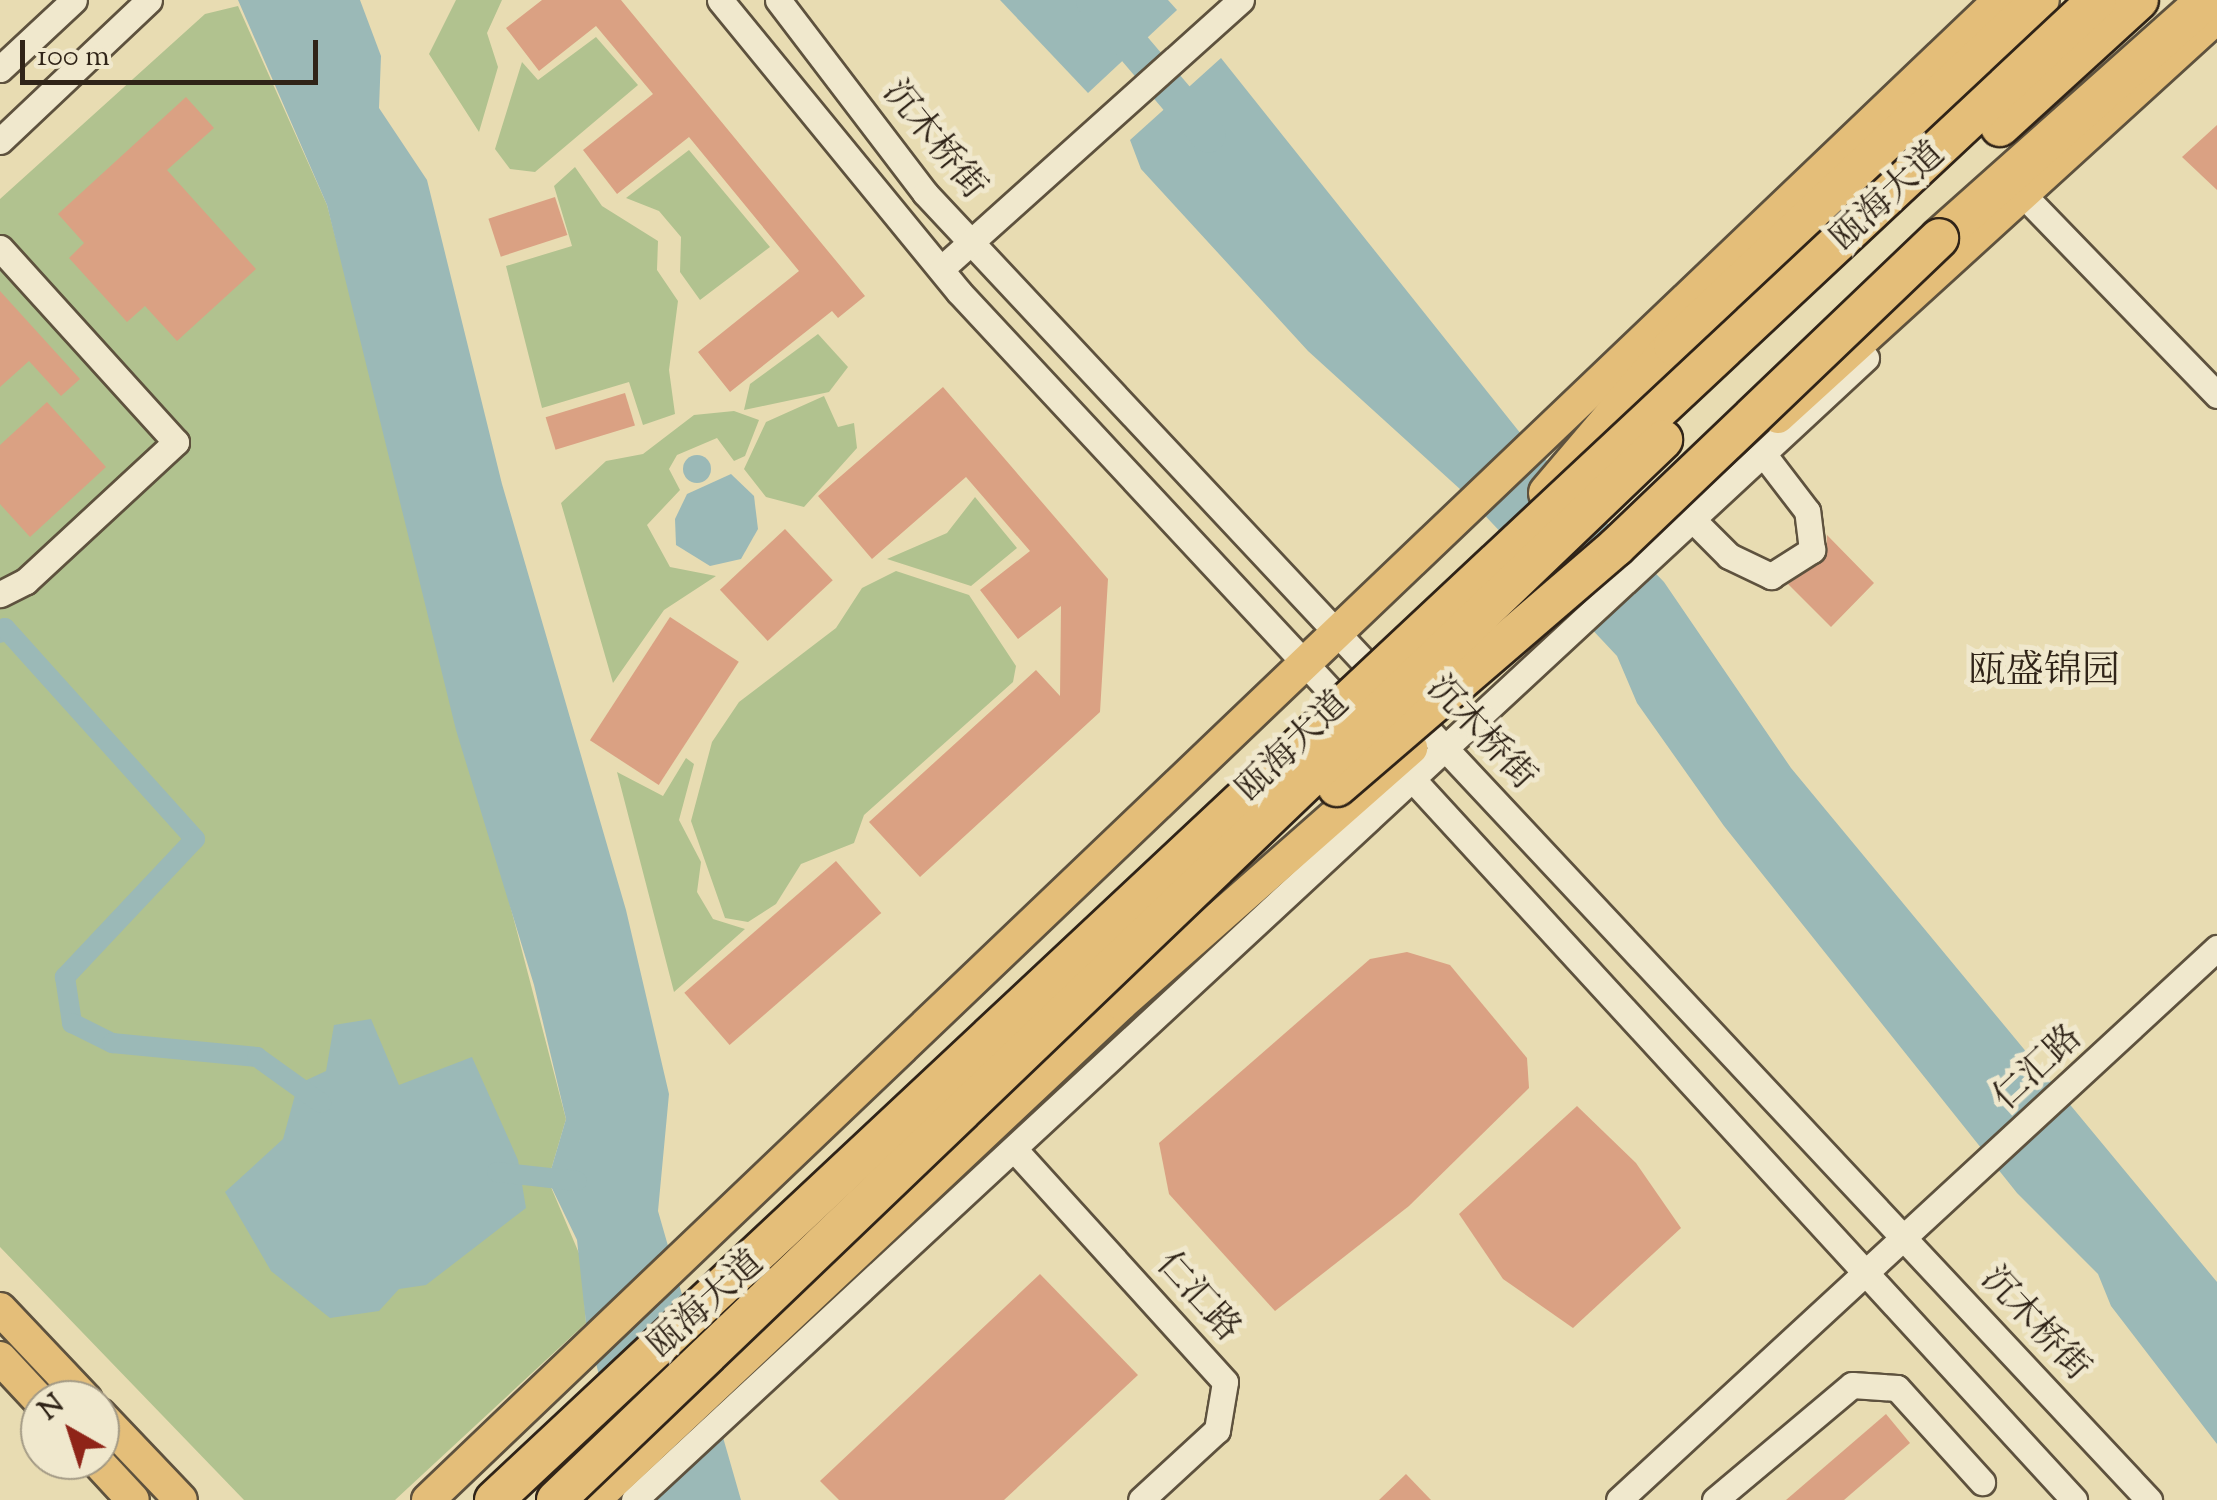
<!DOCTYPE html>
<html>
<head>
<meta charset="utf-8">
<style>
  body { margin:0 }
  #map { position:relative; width:2217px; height:1500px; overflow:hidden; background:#e8dcb2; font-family:"Sorts Mill Goudy","Noto Serif SC",serif }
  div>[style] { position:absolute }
  .green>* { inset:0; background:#b1c28f }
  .water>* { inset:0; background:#9bb9b7 }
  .round { border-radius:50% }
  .canal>* { height:20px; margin:-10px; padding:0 10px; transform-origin:10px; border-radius:10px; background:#9bb9b7 }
  .river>* { height:35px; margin:-17.5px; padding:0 17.5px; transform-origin:17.5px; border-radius:17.5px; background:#9bb9b7 }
  .building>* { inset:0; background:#daa183; transform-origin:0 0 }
  .roads { filter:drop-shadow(2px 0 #5e523e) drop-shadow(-2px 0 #5e523e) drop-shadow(0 2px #5e523e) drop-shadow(0 -2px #5e523e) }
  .minor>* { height:25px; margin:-12.5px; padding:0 12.5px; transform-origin:12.5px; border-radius:12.5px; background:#f0e8cd }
  .major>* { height:32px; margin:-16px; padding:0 16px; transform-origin:16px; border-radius:16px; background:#e4be79 }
  .highway>* { height:38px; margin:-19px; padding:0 19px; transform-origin:19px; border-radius:19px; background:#e4be79 }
  .bridges { filter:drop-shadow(2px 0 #302418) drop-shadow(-2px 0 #302418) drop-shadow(0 2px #302418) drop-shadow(0 -2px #302418) }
  .highway-bridge>* { height:38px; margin:-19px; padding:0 19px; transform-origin:19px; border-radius:19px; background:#e4be79 }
  span { translate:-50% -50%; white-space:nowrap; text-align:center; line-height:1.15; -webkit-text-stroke:10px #f0e8cd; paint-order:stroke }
  .street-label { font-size:35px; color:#302418 }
  .neighbourhood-label { font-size:38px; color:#302418 }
  .north { position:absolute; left:20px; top:1380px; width:100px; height:100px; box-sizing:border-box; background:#f0e8cd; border:2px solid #a39a85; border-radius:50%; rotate:321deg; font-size:28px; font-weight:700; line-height:40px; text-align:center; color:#302418 }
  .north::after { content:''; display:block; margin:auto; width:35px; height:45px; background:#8f2418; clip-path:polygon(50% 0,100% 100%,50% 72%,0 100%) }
  .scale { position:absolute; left:20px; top:40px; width:298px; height:45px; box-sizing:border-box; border:5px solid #302418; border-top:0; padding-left:12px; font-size:30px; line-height:35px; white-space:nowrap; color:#302418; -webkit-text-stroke:8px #f0e8cd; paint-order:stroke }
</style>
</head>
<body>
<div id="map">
  <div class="green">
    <div style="clip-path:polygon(456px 0,502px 0,487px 33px,498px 67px,479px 132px,429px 54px)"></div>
    <div style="clip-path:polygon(238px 6px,327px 205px,566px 1119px,548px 1180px,581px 1258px,586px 1323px,395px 1500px,244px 1500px,0 1247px,0 199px,205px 14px)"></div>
    <div style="clip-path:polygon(596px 37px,638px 85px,535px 172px,510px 169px,495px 149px,522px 62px,538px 80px)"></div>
    <div style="clip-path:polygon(689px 150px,770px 247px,700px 300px,680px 272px,681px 237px,659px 211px,626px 198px)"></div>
    <div style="clip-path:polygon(575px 167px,602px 206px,658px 241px,657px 270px,678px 301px,669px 370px,675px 414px,643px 425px,629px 382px,542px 408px,506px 266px,572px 246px,554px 186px)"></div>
    <div style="clip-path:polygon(818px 334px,848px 367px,829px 392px,744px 410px,750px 384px)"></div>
    <div style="clip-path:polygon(824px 396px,838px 427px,854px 423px,857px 448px,804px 507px,766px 497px,744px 469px,766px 422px)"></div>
    <div style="clip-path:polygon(734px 411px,759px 420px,745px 456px,734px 461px,717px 438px,677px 455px,669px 469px,680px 490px,647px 525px,670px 567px,716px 576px,664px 610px,613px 683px,561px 503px,606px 461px,643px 454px,694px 415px)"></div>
    <div style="clip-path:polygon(975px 497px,1017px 548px,971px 586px,887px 559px,947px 533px)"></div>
    <div style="clip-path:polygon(896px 571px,969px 595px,1016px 666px,1013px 682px,864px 815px,854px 843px,801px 864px,776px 904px,748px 922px,725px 918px,691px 821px,712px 742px,739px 702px,836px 628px,862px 588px)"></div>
    <div style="clip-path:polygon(686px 758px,694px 764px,679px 820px,701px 862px,697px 892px,713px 919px,745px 929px,674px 992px,617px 772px,663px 796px)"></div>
  </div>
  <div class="water">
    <div style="clip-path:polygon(238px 0,360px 0,381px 56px,379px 108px,427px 180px,502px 484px,626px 910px,669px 1094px,658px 1211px,741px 1500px,630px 1500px,586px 1323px,577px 1240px,548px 1180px,566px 1119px,534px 985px,456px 730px,327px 205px)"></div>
    <div style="clip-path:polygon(1000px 0,1168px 0,1177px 10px,1088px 93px)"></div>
    <div style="clip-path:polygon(1221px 58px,1521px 434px,1664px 582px,1791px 768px,2217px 1282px,2217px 1444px,2111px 1306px,2098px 1274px,2017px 1193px,1724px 826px,1637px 703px,1617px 656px,1461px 490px,1308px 351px,1141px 169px,1130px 140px)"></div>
    <div class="round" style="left:683px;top:455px;width:28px;height:28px"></div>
    <div style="clip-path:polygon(731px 474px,754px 496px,758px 529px,741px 559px,710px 566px,676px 545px,675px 519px,687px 494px)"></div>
    <div style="clip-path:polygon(371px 1019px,399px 1085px,472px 1057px,518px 1160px,526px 1208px,426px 1285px,399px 1289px,379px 1311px,330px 1318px,271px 1271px,225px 1192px,283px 1139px,298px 1084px,326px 1071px,334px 1025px)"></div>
  </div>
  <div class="canal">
    <div style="left:0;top:633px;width:7px;rotate:-45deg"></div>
    <div style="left:5px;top:628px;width:284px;rotate:48deg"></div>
    <div style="left:195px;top:839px;width:190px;rotate:133.3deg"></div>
    <div style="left:65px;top:977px;width:47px;rotate:81.3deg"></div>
    <div style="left:72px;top:1023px;width:45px;rotate:26.6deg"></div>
    <div style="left:112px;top:1043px;width:146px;rotate:5.5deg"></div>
    <div style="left:257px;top:1057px;width:79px;rotate:35.7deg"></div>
    <div style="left:497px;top:1172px;width:80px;rotate:6.5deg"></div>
  </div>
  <div class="river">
    <div style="left:1093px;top:0;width:177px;rotate:49.6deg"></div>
  </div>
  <div class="building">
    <div style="clip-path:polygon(542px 0,621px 0,865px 296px,838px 318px,832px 311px,730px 392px,698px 352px,799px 271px,689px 137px,617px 194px,583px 150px,653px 94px,596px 26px,539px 71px,506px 28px)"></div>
    <div style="clip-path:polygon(186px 97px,214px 128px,167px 170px,256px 269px,177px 341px,145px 306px,127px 322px,69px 258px,84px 243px,58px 214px)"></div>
    <div style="clip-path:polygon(2217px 125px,2217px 190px,2182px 157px)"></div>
    <div style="left:555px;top:197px;width:40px;height:70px;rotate:72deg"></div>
    <div style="clip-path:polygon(0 291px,80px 379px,61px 396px,29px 361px,0 387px)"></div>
    <div style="clip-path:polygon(943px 387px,1108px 579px,1100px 712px,920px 877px,869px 822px,1036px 670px,1060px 696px,1061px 606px,1018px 639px,980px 590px,1030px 551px,966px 477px,872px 559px,818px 496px)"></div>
    <div style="left:625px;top:393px;width:34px;height:83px;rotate:73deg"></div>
    <div style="clip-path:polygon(47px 402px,106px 467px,30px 537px,0 504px,0 445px)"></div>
    <div style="left:785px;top:529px;width:70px;height:89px;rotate:47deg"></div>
    <div style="clip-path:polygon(1827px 535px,1874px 583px,1831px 627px,1788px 584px,1826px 558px)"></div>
    <div style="left:670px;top:617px;width:82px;height:147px;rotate:33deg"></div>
    <div style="left:836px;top:861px;width:69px;height:201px;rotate:49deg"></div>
    <div style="clip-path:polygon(1407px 952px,1450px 965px,1527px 1058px,1529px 1088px,1409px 1206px,1275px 1311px,1169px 1194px,1159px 1143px,1370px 959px)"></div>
    <div style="clip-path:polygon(1577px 1106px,1636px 1163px,1681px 1228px,1573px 1328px,1503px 1279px,1459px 1214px)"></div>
    <div style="clip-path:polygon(1040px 1274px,1138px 1375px,1004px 1500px,839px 1500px,820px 1481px)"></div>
    <div style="clip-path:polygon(1886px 1414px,1910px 1443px,1844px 1500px,1786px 1500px)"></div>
    <div style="clip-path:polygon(1406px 1474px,1431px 1500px,1379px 1500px)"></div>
  </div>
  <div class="roads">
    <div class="minor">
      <div style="left:720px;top:0;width:377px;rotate:50.7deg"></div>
      <div style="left:959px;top:292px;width:578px;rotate:47.03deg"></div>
      <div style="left:778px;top:0;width:243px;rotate:52.7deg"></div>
      <div style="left:925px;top:193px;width:1791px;rotate:46.88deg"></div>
      <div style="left:0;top:69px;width:101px;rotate:-43deg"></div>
      <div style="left:0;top:141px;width:205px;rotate:-43.4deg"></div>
      <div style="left:2032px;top:204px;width:266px;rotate:45.9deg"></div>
      <div style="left:0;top:248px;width:262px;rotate:47.8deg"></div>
      <div style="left:176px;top:442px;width:205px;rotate:137.2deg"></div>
      <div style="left:26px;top:581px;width:29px;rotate:153deg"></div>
      <div style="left:941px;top:269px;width:403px;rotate:-41.9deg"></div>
      <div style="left:1694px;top:521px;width:49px;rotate:45deg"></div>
      <div style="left:1729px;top:556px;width:47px;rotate:25.5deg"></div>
      <div style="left:1771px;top:576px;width:49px;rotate:-32.4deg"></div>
      <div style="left:1812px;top:550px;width:39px;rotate:-97deg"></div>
      <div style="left:1807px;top:511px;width:71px;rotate:-127.5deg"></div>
      <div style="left:1404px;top:770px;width:991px;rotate:47.45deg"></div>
      <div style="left:1014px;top:1149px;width:314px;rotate:47.8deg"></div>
      <div style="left:1225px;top:1382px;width:49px;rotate:99.5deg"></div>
      <div style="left:1217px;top:1430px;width:103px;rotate:137.4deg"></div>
      <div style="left:634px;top:1500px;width:1680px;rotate:-42.83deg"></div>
      <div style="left:1619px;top:1500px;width:814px;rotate:-42.71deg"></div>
      <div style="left:1715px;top:1500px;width:179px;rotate:-40deg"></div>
      <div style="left:1852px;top:1385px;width:45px;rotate:3.8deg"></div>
      <div style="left:1897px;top:1388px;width:127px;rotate:47.9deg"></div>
    </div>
    <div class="major">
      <div style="left:1778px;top:417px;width:594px;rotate:-42.34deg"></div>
      <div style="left:0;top:1309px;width:125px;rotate:46.6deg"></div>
      <div style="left:0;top:1358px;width:59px;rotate:47.1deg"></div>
      <div style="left:100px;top:1415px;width:117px;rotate:46.4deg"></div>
      <div style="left:96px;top:1460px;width:54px;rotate:47.2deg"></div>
      <div style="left:428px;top:1500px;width:2173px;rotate:-43.66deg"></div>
      <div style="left:594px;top:1500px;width:724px;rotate:-43.26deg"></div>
      <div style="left:1121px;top:1004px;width:387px;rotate:-41.4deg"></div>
    </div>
    <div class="highway">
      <div style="left:1939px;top:238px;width:358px;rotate:-41.7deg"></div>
      <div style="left:1548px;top:493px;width:193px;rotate:-49.6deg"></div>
      <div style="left:1673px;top:346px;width:504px;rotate:-43.31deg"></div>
    </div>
  </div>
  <div class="bridges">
    <div class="highway-bridge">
      <div style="left:2000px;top:127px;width:188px;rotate:-42.4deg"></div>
      <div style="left:1337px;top:787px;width:368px;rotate:-40.7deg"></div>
      <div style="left:1616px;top:547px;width:447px;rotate:-43.7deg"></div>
      <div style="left:494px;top:1500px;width:2195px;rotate:-43.1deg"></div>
      <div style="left:556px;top:1500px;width:1533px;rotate:-43.76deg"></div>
    </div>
  </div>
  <div class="street-label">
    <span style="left:933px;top:141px;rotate:51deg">沉木桥街</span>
    <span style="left:1889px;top:198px;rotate:-43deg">瓯海大道</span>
    <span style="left:1480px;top:734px;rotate:47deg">沉木桥街</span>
    <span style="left:1294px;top:748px;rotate:-44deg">瓯海大道</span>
    <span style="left:2039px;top:1069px;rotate:-43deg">仁汇路</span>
    <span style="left:1197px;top:1298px;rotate:48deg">仁汇路</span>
    <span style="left:707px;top:1306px;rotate:-42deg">瓯海大道</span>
    <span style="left:2034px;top:1325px;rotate:47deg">沉木桥街</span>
  </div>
  <div class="neighbourhood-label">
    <span style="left:2044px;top:674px">瓯盛锦园</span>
  </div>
  <div class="north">N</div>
  <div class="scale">100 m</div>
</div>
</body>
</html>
